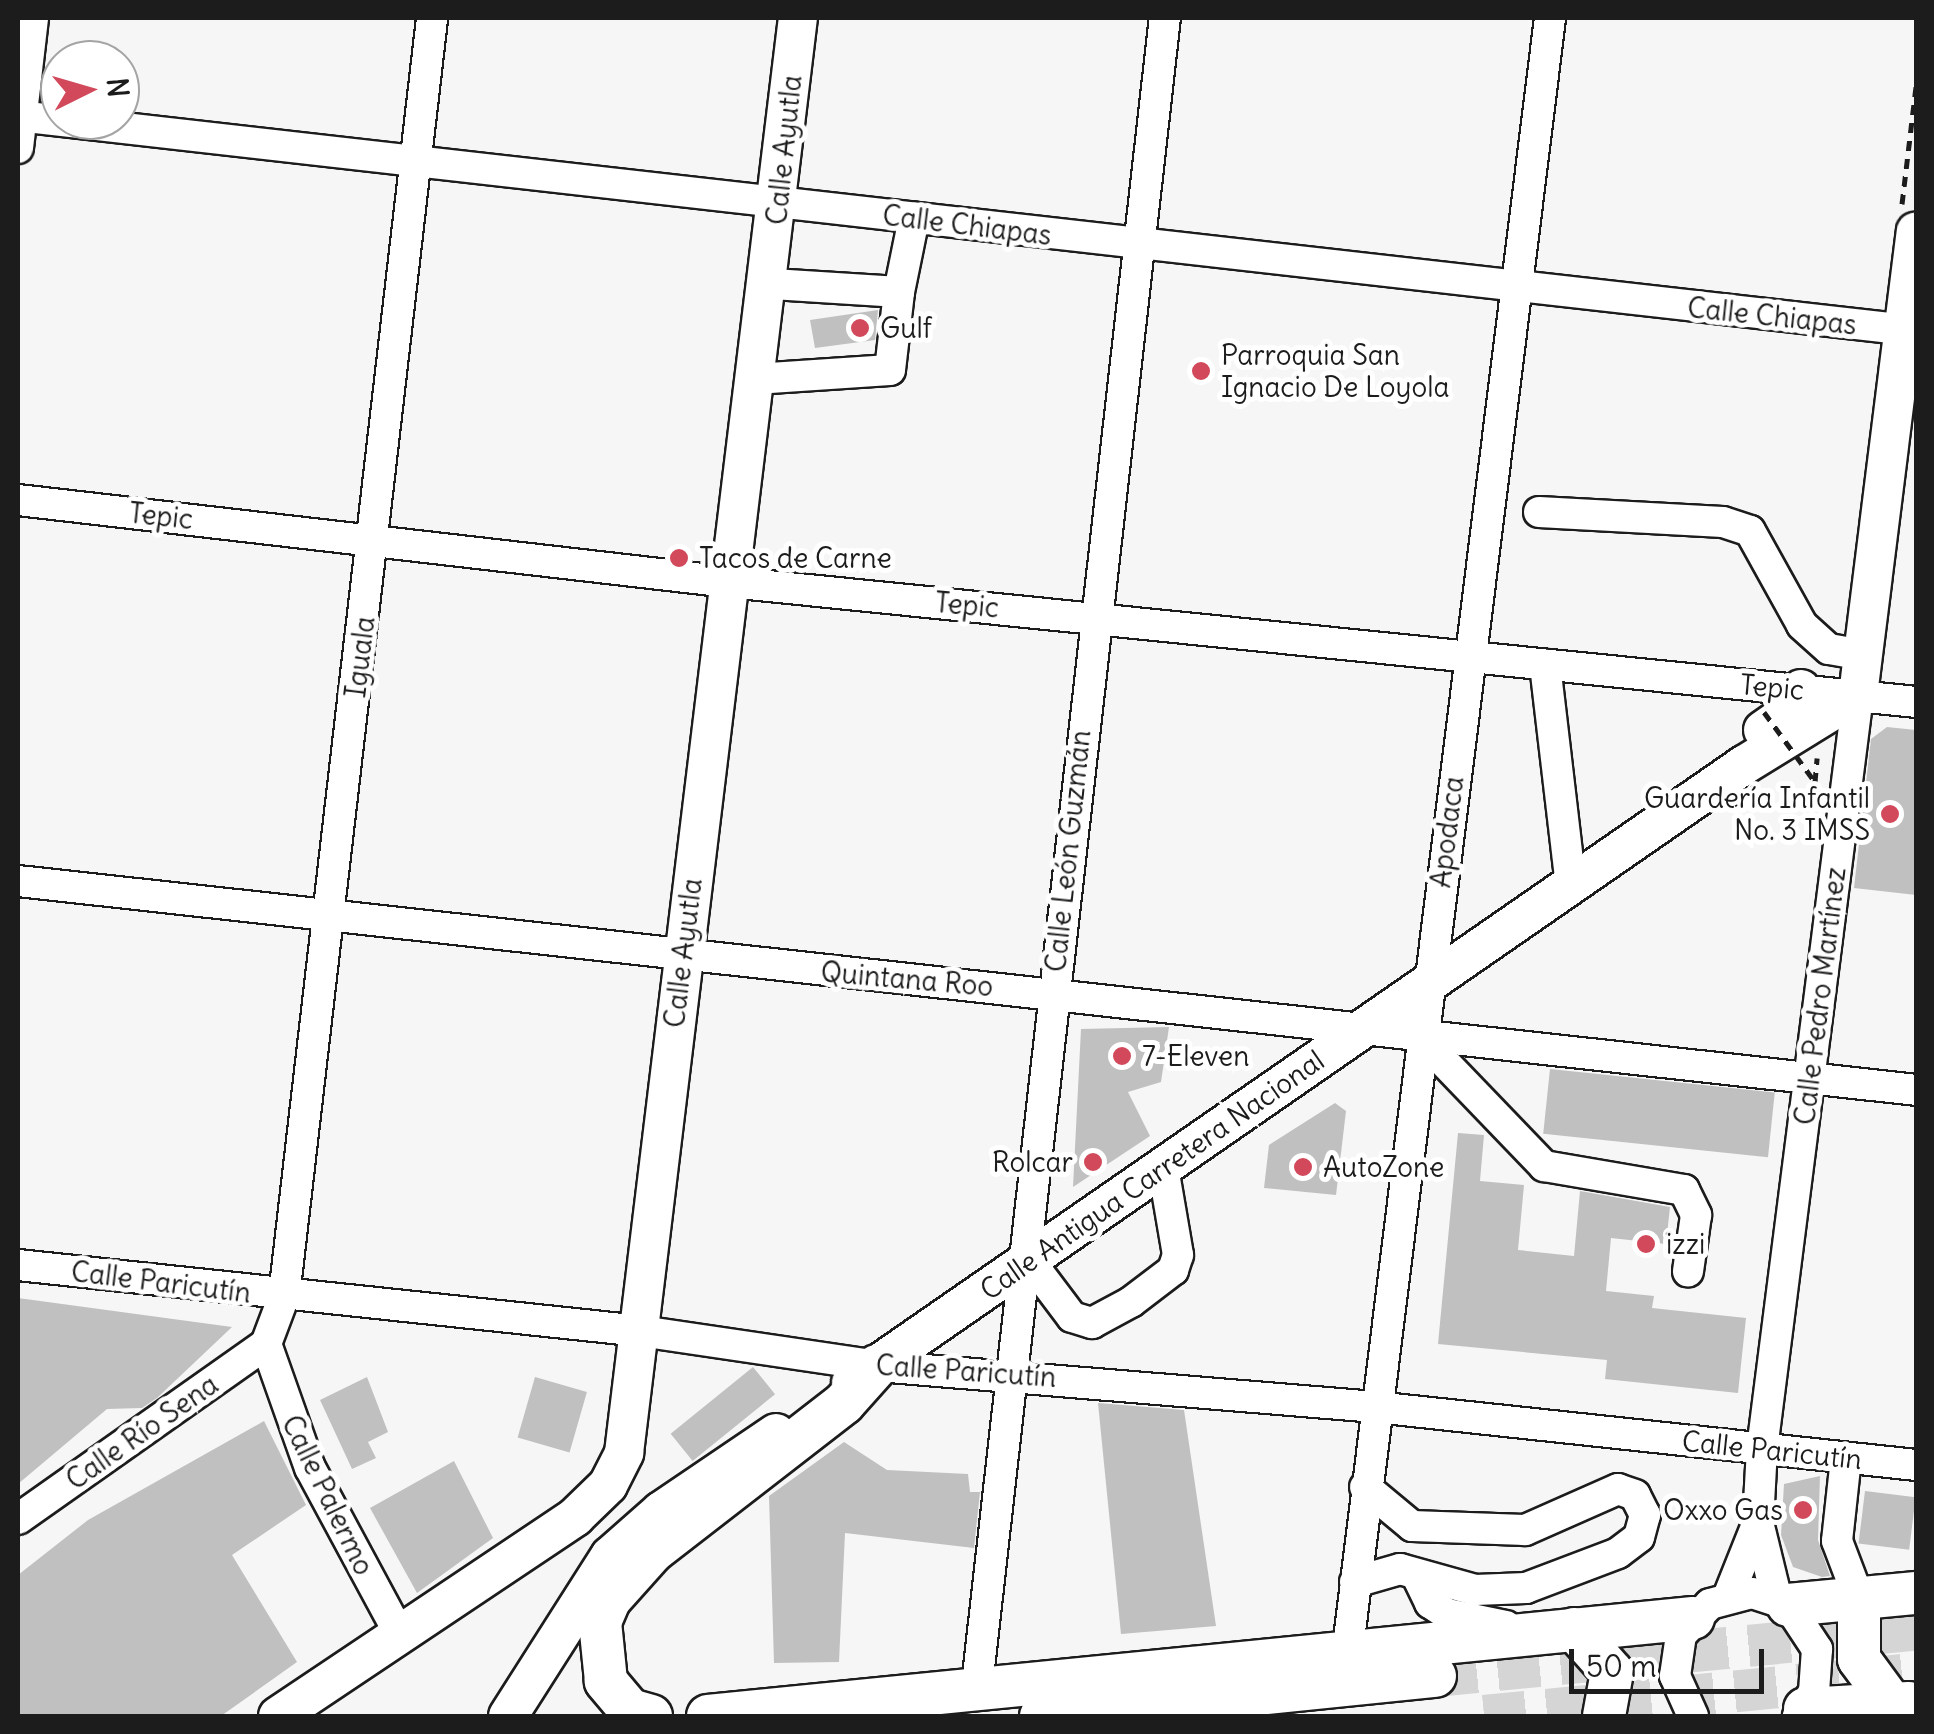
<!DOCTYPE html>
<html>
<head>
<meta charset="utf-8">
<style>
  body { margin:0 }
  #map { position:relative; width:1934px; height:1734px; overflow:hidden; background:#f6f6f6; font-family:Delius,sans-serif }
  div>[style] { position:absolute }
  .building>* { inset:0; background:#c0c0c0; transform-origin:0 0 }
  .highway-tunnel>* { height:42px; margin-top:-21px; transform-origin:0; background:repeating-linear-gradient(90deg,#d5d5d5 0 42px,transparent 0 63px) }
  .path>* { height:5px; margin-top:-2.5px; transform-origin:0; background:repeating-linear-gradient(90deg,#1c1c1c 0 10px,transparent 0 18px) }
  .roads { filter:drop-shadow(2px 0 #1c1c1c) drop-shadow(-2px 0 #1c1c1c) drop-shadow(0 2px #1c1c1c) drop-shadow(0 -2px #1c1c1c) }
  .minor>* { height:30px; margin:-15px; padding:0 15px; transform-origin:15px; border-radius:15px; background:#fff }
  .major>* { height:38px; margin:-19px; padding:0 19px; transform-origin:19px; border-radius:19px; background:#fff }
  .highway>* { height:42px; margin:-21px; padding:0 21px; transform-origin:21px; border-radius:21px; background:#fff }
  .path-bridge>* { height:5px; margin-top:-2.5px; transform-origin:0; background:repeating-linear-gradient(90deg,#1c1c1c 0 10px,transparent 0 18px) }
  .dots>* { width:28px; height:28px; translate:-50% -50%; box-sizing:border-box; border:5px solid #fff; border-radius:50% }
  span { translate:-50% -50%; white-space:nowrap; text-align:center; line-height:1.15; -webkit-text-stroke:10px #fff; paint-order:stroke }
  .street-label { font-size:28px; color:#1c1c1c }
  .poi-label { font-size:28px; color:#1c1c1c }
  .left { translate:0 -50%; text-align:left }
  .right { translate:-100% -50%; text-align:right }
  .frame { position:absolute; inset:0; border:20px solid #1c1c1c; pointer-events:none }
  .north { position:absolute; left:40px; top:40px; width:100px; height:100px; box-sizing:border-box; background:#fff; border:2px solid #a4a4a4; border-radius:50%; rotate:85deg; font-size:28px; font-weight:700; line-height:40px; text-align:center; color:#1c1c1c }
  .north::after { content:''; display:block; margin:auto; width:35px; height:45px; background:#d1495b; clip-path:polygon(50% 0,100% 100%,50% 72%,0 100%) }
  .scale { position:absolute; left:1569px; top:1649px; width:195px; height:45px; box-sizing:border-box; border:5px solid #1c1c1c; border-top:0; padding-left:12px; font-size:30px; line-height:35px; white-space:nowrap; color:#1c1c1c; -webkit-text-stroke:8px #fff; paint-order:stroke }
</style>
</head>
<body>
<div id="map">
  <div class="building">
    <div style="clip-path:polygon(878px 310px,875px 340px,815px 348px,810px 320px)"></div>
    <div style="clip-path:polygon(1887px 727px,1916px 730px,1916px 895px,1854px 888px,1871px 739px)"></div>
    <div style="clip-path:polygon(1169px 1027px,1161px 1082px,1128px 1092px,1150px 1136px,1073px 1187px,1081px 1029px)"></div>
    <div style="left:1550px;top:1069px;width:226px;height:65px;rotate:6deg"></div>
    <div style="clip-path:polygon(1335px 1103px,1346px 1111px,1336px 1195px,1264px 1188px,1269px 1145px)"></div>
    <div style="clip-path:polygon(1458px 1133px,1484px 1135px,1480px 1181px,1524px 1185px,1518px 1250px,1574px 1256px,1580px 1191px,1670px 1207px,1666px 1244px,1611px 1238px,1606px 1291px,1654px 1296px,1652px 1308px,1746px 1318px,1738px 1393px,1605px 1379px,1607px 1360px,1438px 1344px)"></div>
    <div style="clip-path:polygon(18px 1298px,232px 1327px,157px 1398px,142px 1408px,107px 1409px,18px 1484px)"></div>
    <div style="left:753px;top:1367px;width:35px;height:106px;rotate:51deg"></div>
    <div style="clip-path:polygon(367px 1377px,388px 1432px,368px 1442px,376px 1458px,352px 1469px,320px 1400px)"></div>
    <div style="left:535px;top:1377px;width:54px;height:63px;rotate:16deg"></div>
    <div style="clip-path:polygon(1098px 1403px,1184px 1410px,1216px 1626px,1121px 1634px)"></div>
    <div style="clip-path:polygon(264px 1421px,306px 1505px,232px 1555px,297px 1662px,221px 1716px,18px 1716px,18px 1575px,88px 1520px)"></div>
    <div style="clip-path:polygon(844px 1442px,887px 1470px,968px 1474px,970px 1492px,980px 1492px,974px 1548px,845px 1533px,839px 1662px,774px 1663px,769px 1496px)"></div>
    <div style="clip-path:polygon(454px 1461px,493px 1538px,417px 1593px,370px 1508px)"></div>
    <div style="clip-path:polygon(1820px 1476px,1818px 1540px,1830px 1576px,1822px 1577px,1793px 1567px,1781px 1535px,1784px 1484px)"></div>
    <div style="left:1865px;top:1491px;width:51px;height:53px;rotate:7deg"></div>
  </div>
  <div class="highway-tunnel">
    <div style="left:1435px;top:1676px;width:483px;rotate:-5.5deg"></div>
    <div style="left:1484px;top:1716px;width:434px;rotate:-5.6deg"></div>
  </div>
  <div class="path">
    <div style="left:1902px;top:204px;width:118px;rotate:-83.2deg"></div>
    <div style="left:1815px;top:782px;width:24px;rotate:-85deg"></div>
  </div>
  <div class="roads">
    <div class="minor">
      <div style="left:18px;top:116px;width:1910px;rotate:6.46deg"></div>
      <div style="left:18px;top:148px;width:131px;rotate:-83.4deg"></div>
      <div style="left:899px;top:292px;width:76px;rotate:-78.5deg"></div>
      <div style="left:755px;top:379px;width:135px;rotate:-3.8deg"></div>
      <div style="left:890px;top:370px;width:79px;rotate:-83.4deg"></div>
      <div style="left:899px;top:292px;width:127px;rotate:-176.4deg"></div>
      <div style="left:18px;top:500px;width:716px;rotate:6.58deg"></div>
      <div style="left:729px;top:582px;width:1193px;rotate:5.77deg"></div>
      <div style="left:1539px;top:512px;width:184px;rotate:3.1deg"></div>
      <div style="left:1723px;top:522px;width:28px;rotate:18deg"></div>
      <div style="left:1750px;top:531px;width:107px;rotate:61deg"></div>
      <div style="left:1802px;top:625px;width:36px;rotate:42deg"></div>
      <div style="left:1829px;top:649px;width:35px;rotate:10deg"></div>
      <div style="left:1545px;top:665px;width:223px;rotate:83.3deg"></div>
      <div style="left:18px;top:881px;width:1909px;rotate:6.28deg"></div>
      <div style="left:1421px;top:1038px;width:178px;rotate:46.1deg"></div>
      <div style="left:1544px;top:1166px;width:142px;rotate:9.7deg"></div>
      <div style="left:1684px;top:1190px;width:28px;rotate:64deg"></div>
      <div style="left:1696px;top:1215px;width:57px;rotate:98.1deg"></div>
      <div style="left:1029px;top:1260px;width:71px;rotate:53deg"></div>
      <div style="left:1072px;top:1317px;width:21px;rotate:17deg"></div>
      <div style="left:1092px;top:1323px;width:44px;rotate:-28.3deg"></div>
      <div style="left:1131px;top:1302px;width:53px;rotate:-37.3deg"></div>
      <div style="left:1173px;top:1270px;width:16px;rotate:-72deg"></div>
      <div style="left:1178px;top:1255px;width:89px;rotate:-99.7deg"></div>
      <div style="left:18px;top:1265px;width:626px;rotate:6.05deg"></div>
      <div style="left:641px;top:1331px;width:239px;rotate:8.4deg"></div>
      <div style="left:877px;top:1366px;width:500px;rotate:4.7deg"></div>
      <div style="left:1375px;top:1407px;width:544px;rotate:6.12deg"></div>
      <div style="left:1846px;top:1458px;width:83px;rotate:96.2deg"></div>
      <div style="left:1837px;top:1541px;width:62px;rotate:69.2deg"></div>
      <div style="left:18px;top:1519px;width:304px;rotate:-35.2deg"></div>
      <div style="left:1418px;top:1578px;width:28px;rotate:64deg"></div>
      <div style="left:1430px;top:1603px;width:20px;rotate:33deg"></div>
      <div style="left:1447px;top:1614px;width:60px;rotate:11.5deg"></div>
      <div style="left:1355px;top:1582px;width:47px;rotate:-16.1deg"></div>
      <div style="left:1400px;top:1569px;width:78px;rotate:15.6deg"></div>
      <div style="left:1475px;top:1590px;width:51px;rotate:-2.2deg"></div>
      <div style="left:1526px;top:1588px;width:98px;rotate:-20.8deg"></div>
      <div style="left:1618px;top:1553px;width:26px;rotate:-37deg"></div>
      <div style="left:1639px;top:1537px;width:23px;rotate:-75deg"></div>
      <div style="left:1645px;top:1515px;width:22px;rotate:-117deg"></div>
      <div style="left:1635px;top:1495px;width:18px;rotate:-161deg"></div>
      <div style="left:1618px;top:1489px;width:102px;rotate:156.2deg"></div>
      <div style="left:1525px;top:1530px;width:113px;rotate:-178deg"></div>
      <div style="left:1412px;top:1526px;width:61px;rotate:-140.3deg"></div>
      <div style="left:1728px;top:1597px;width:81px;rotate:-68.2deg"></div>
      <div style="left:1777px;top:1600px;width:80px;rotate:-103.7deg"></div>
      <div style="left:1758px;top:1522px;width:73px;rotate:-86.9deg"></div>
      <div style="left:1762px;top:1449px;width:760px;rotate:-82.74deg"></div>
      <div style="left:399px;top:1633px;width:187px;rotate:-118.3deg"></div>
      <div style="left:310px;top:1468px;width:132px;rotate:-109.5deg"></div>
      <div style="left:266px;top:1344px;width:51px;rotate:-69.4deg"></div>
      <div style="left:284px;top:1296px;width:1287px;rotate:-83.39deg"></div>
      <div style="left:1348px;top:1647px;width:1641px;rotate:-82.93deg"></div>
      <div style="left:977px;top:1685px;width:1678px;rotate:-83.57deg"></div>
      <div style="left:1693px;top:1716px;width:44px;rotate:-114.2deg"></div>
      <div style="left:1675px;top:1676px;width:41px;rotate:-81.7deg"></div>
      <div style="left:1681px;top:1635px;width:42px;rotate:-46.9deg"></div>
      <div style="left:1710px;top:1604px;width:43px;rotate:-14.7deg"></div>
      <div style="left:1752px;top:1593px;width:38px;rotate:18deg"></div>
      <div style="left:1788px;top:1605px;width:53px;rotate:56.6deg"></div>
      <div style="left:1817px;top:1649px;width:43px;rotate:94deg"></div>
      <div style="left:1814px;top:1692px;width:29px;rotate:124deg"></div>
    </div>
    <div class="major">
      <div style="left:1763px;top:730px;width:44px;rotate:-34.8deg"></div>
      <div style="left:1799px;top:705px;width:16px;rotate:-83deg"></div>
      <div style="left:851px;top:1383px;width:1086px;rotate:-34.69deg"></div>
      <div style="left:1744px;top:765px;width:134px;rotate:-31.6deg"></div>
      <div style="left:1858px;top:695px;width:467px;rotate:-82.9deg"></div>
      <div style="left:278px;top:1716px;width:358px;rotate:-33.8deg"></div>
      <div style="left:575px;top:1517px;width:46px;rotate:-44.1deg"></div>
      <div style="left:608px;top:1485px;width:36px;rotate:-63deg"></div>
      <div style="left:624px;top:1453px;width:1446px;rotate:-83.09deg"></div>
      <div style="left:508px;top:1716px;width:190px;rotate:-57.5deg"></div>
      <div style="left:610px;top:1556px;width:68px;rotate:-41.4deg"></div>
      <div style="left:661px;top:1511px;width:139px;rotate:-34.1deg"></div>
    </div>
    <div class="highway">
      <div style="left:1859px;top:1599px;width:60px;rotate:90deg"></div>
      <div style="left:1859px;top:1659px;width:56px;rotate:53.7deg"></div>
      <div style="left:1788px;top:1605px;width:129px;rotate:-5.4deg"></div>
      <div style="left:1574px;top:1629px;width:57px;rotate:48.5deg"></div>
      <div style="left:1612px;top:1672px;width:45px;rotate:100.3deg"></div>
      <div style="left:1805px;top:1709px;width:104px;rotate:-3.3deg"></div>
      <div style="left:651px;top:1716px;width:22px;rotate:-164deg"></div>
      <div style="left:630px;top:1710px;width:38px;rotate:-130deg"></div>
      <div style="left:606px;top:1681px;width:59px;rotate:-95.8deg"></div>
      <div style="left:600px;top:1622px;width:25px;rotate:-67deg"></div>
      <div style="left:610px;top:1599px;width:63px;rotate:-48.2deg"></div>
      <div style="left:652px;top:1552px;width:243px;rotate:-37.8deg"></div>
      <div style="left:844px;top:1403px;width:50px;rotate:-48.3deg"></div>
      <div style="left:708px;top:1716px;width:990px;rotate:-5.68deg"></div>
      <div style="left:1041px;top:1716px;width:396px;rotate:-5.8deg"></div>
    </div>
  </div>
  <div class="path-bridge">
    <div style="left:1764px;top:712px;width:87px;rotate:53.9deg"></div>
  </div>
  <div class="dots">
    <div style="left:860px;top:328px;background:#d1495b"></div>
    <div style="left:1201px;top:371px;background:#d1495b"></div>
    <div style="left:679px;top:558px;background:#d1495b"></div>
    <div style="left:1890px;top:814px;background:#d1495b"></div>
    <div style="left:1122px;top:1056px;background:#d1495b"></div>
    <div style="left:1093px;top:1162px;background:#d1495b"></div>
    <div style="left:1303px;top:1167px;background:#d1495b"></div>
    <div style="left:1646px;top:1244px;background:#d1495b"></div>
    <div style="left:1803px;top:1510px;background:#d1495b"></div>
  </div>
  <div class="street-label">
    <span style="left:784px;top:150px;rotate:-84deg">Calle Ayutla</span>
    <span style="left:967px;top:225px;rotate:7deg">Calle Chiapas</span>
    <span style="left:1772px;top:316px;rotate:6deg">Calle Chiapas</span>
    <span style="left:161px;top:516px;rotate:6deg">Tepic</span>
    <span style="left:967px;top:605px;rotate:5deg">Tepic</span>
    <span style="left:360px;top:657px;rotate:-83deg">Iguala</span>
    <span style="left:1772px;top:687px;rotate:5deg">Tepic</span>
    <span style="left:1447px;top:832px;rotate:-83deg">Apodaca</span>
    <span style="left:1068px;top:851px;rotate:-84deg">Calle León Guzmán</span>
    <span style="left:683px;top:953px;rotate:-83deg">Calle Ayutla</span>
    <span style="left:907px;top:979px;rotate:5deg">Quintana Roo</span>
    <span style="left:1820px;top:996px;rotate:-83deg">Calle Pedro Martínez</span>
    <span style="left:1152px;top:1175px;rotate:-35deg">Calle Antigua Carretera Nacional</span>
    <span style="left:161px;top:1282px;rotate:7deg">Calle Paricutín</span>
    <span style="left:966px;top:1371px;rotate:4deg">Calle Paricutín</span>
    <span style="left:142px;top:1432px;rotate:-35deg">Calle Río Sena</span>
    <span style="left:1772px;top:1450px;rotate:6deg">Calle Paricutín</span>
    <span style="left:328px;top:1495px;rotate:64deg">Calle Palermo</span>
  </div>
  <div class="poi-label">
    <span class="left" style="left:880px;top:328px">Gulf</span>
    <span class="left" style="left:1221px;top:371px">Parroquia San<br>Ignacio De Loyola</span>
    <span class="left" style="left:699px;top:558px">Tacos de Carne</span>
    <span class="right" style="left:1870px;top:814px">Guardería Infantil<br>No. 3 IMSS</span>
    <span class="left" style="left:1142px;top:1056px">7-Eleven</span>
    <span class="right" style="left:1073px;top:1162px">Rolcar</span>
    <span class="left" style="left:1323px;top:1167px">AutoZone</span>
    <span class="left" style="left:1666px;top:1244px">izzi</span>
    <span class="right" style="left:1783px;top:1510px">Oxxo Gas</span>
  </div>
  <div class="frame"></div>
  <div class="north">N</div>
  <div class="scale">50 m</div>
</div>
</body>
</html>
